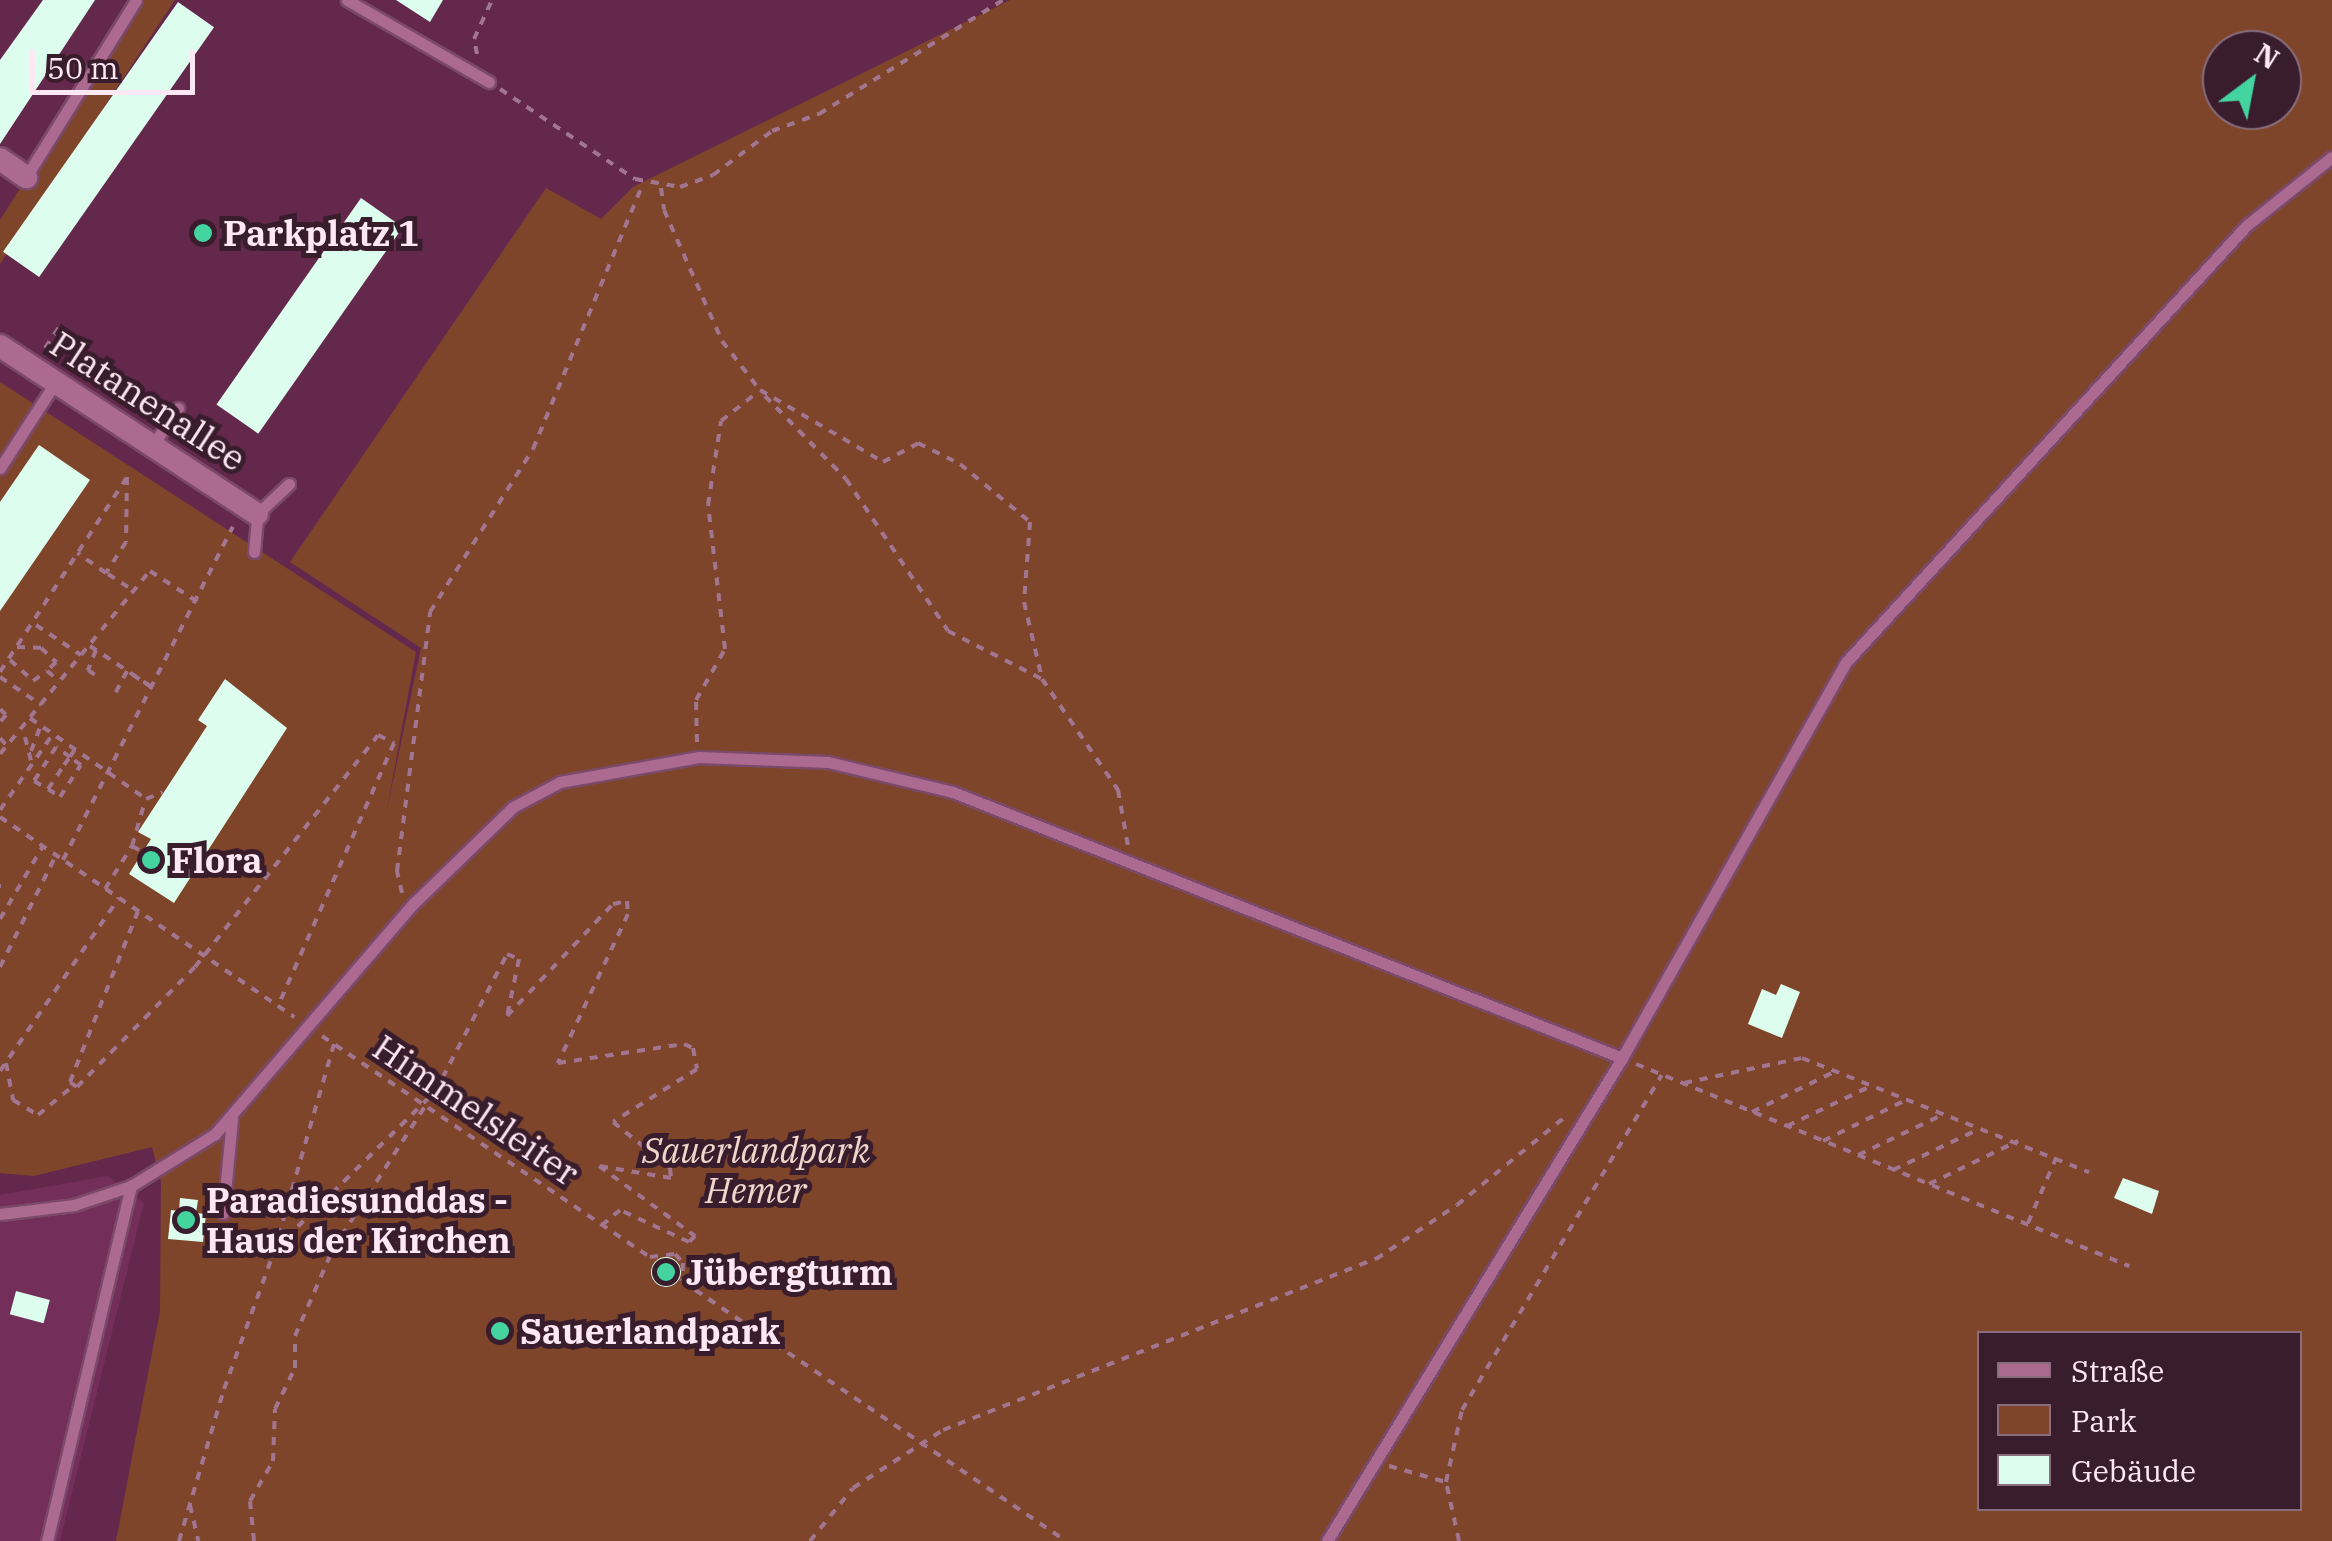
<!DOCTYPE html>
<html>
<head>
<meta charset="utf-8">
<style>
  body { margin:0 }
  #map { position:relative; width:2332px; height:1541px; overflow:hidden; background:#64284d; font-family:"IBM Plex Serif",serif }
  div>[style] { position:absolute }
  .built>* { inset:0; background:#732e59 }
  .green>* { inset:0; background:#7f452a }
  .building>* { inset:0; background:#ddfeee; transform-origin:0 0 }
  .round { border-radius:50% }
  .path>* { height:4px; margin-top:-2px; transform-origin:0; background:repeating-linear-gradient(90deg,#a27590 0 8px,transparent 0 16px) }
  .roads { filter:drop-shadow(2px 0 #7b4969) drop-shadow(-2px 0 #7b4969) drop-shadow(0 2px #7b4969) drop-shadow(0 -2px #7b4969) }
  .lane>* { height:11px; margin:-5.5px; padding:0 5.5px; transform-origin:5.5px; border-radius:5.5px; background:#ad6a91 }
  .street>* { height:22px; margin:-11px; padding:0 11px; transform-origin:11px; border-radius:11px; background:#ad6a91 }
  .dots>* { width:28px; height:28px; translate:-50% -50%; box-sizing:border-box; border:5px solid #391d2d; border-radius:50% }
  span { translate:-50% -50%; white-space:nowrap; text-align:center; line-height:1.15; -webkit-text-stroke:10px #391d2d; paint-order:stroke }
  .poi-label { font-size:35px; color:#ffe8f4; font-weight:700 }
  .left { translate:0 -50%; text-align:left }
  .street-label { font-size:35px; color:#ffe8f4 }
  .park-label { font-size:35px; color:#f0d6cb; font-style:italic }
  .legend { position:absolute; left:1977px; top:1331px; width:325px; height:180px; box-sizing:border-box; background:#391d2d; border:2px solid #886e7d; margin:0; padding:12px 18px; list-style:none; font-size:30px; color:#ffe8f4 }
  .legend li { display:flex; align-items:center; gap:20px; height:50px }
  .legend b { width:50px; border:2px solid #886e7d }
  .north { position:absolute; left:2202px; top:30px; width:100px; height:100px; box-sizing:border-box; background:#391d2d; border:2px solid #886e7d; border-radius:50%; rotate:32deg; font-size:28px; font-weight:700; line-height:40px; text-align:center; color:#ffe8f4 }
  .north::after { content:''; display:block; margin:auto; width:35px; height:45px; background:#43d4a0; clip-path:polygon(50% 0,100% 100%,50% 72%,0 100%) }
  .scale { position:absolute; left:30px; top:50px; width:165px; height:45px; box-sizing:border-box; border:5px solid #ffe8f4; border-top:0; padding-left:12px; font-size:30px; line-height:35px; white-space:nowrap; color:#ffe8f4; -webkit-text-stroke:8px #391d2d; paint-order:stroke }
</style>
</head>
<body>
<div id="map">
  <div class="built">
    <div style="clip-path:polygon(107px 1176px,144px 1203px,60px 1541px,0 1541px,0 1195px)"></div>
  </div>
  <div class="green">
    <div style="clip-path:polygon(140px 0,175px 0,0 264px,0 220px)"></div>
    <div style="clip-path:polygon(evenodd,1010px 0,2332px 0,2332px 1541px,116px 1541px,160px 1311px,161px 1182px,152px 1147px,34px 1176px,0 1173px,0 382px,416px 652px,386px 814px,421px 648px,290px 562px,546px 188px,601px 219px,633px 187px,1010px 0,2222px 50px,2282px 50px,2282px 110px,2222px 110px,2222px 50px,1010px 0,1980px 1334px,2300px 1334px,2300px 1508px,1980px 1508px,1980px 1334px)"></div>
  </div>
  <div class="building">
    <div style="clip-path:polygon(43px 0,95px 0,0 144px,0 60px)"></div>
    <div style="clip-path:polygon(396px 0,443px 0,430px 22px)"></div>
    <div style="left:178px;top:2px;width:44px;height:305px;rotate:35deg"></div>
    <div style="left:361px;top:198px;width:51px;height:252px;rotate:35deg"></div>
    <div style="clip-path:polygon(39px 445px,90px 480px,0 611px,0 502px)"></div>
    <div style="clip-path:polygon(225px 679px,287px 728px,174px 903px,129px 874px,151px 839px,138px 832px,207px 726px,198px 720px)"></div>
    <div style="clip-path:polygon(1781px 984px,1800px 992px,1782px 1038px,1748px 1024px,1762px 989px,1776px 995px)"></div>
    <div style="clip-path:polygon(2123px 1178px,2159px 1191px,2152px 1214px,2114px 1198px)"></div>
    <div style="clip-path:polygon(180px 1198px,198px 1200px,196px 1213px,206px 1214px,203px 1242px,168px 1239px,171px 1210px,179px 1211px)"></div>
    <div class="round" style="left:651px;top:1257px;width:30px;height:30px"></div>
    <div style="left:16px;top:1291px;width:35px;height:24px;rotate:15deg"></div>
  </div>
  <div class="path">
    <div style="left:477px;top:54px;width:15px;rotate:-101deg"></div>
    <div style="left:474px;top:39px;width:43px;rotate:-65.2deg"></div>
    <div style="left:500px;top:89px;width:162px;rotate:33.7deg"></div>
    <div style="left:635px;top:179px;width:46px;rotate:10.1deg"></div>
    <div style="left:680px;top:187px;width:35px;rotate:-20deg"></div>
    <div style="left:713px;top:175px;width:74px;rotate:-36.7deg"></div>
    <div style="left:772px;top:131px;width:50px;rotate:-19.9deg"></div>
    <div style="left:819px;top:114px;width:216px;rotate:-31.8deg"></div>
    <div style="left:661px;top:188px;width:22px;rotate:82deg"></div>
    <div style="left:664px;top:210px;width:143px;rotate:66.1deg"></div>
    <div style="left:722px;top:341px;width:61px;rotate:52.4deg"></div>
    <div style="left:45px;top:348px;width:25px;rotate:-56deg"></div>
    <div style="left:760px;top:390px;width:143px;rotate:30.3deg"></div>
    <div style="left:883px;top:462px;width:40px;rotate:-28deg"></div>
    <div style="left:918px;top:443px;width:47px;rotate:26.6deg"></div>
    <div style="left:960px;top:464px;width:91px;rotate:39.6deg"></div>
    <div style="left:1030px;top:522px;width:80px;rotate:94.3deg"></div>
    <div style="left:1024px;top:602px;width:79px;rotate:76.8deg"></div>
    <div style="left:1042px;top:679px;width:135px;rotate:55.6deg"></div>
    <div style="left:1118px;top:790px;width:57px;rotate:79.9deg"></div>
    <div style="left:765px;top:396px;width:116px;rotate:45.7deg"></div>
    <div style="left:846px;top:479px;width:183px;rotate:56.1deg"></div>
    <div style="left:948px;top:631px;width:106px;rotate:27.1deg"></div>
    <div style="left:108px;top:574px;width:30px;rotate:33deg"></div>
    <div style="left:36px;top:625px;width:54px;rotate:33.7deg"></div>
    <div style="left:90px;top:646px;width:76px;rotate:33.7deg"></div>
    <div style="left:153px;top:688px;width:31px;rotate:-147deg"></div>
    <div style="left:127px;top:671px;width:24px;rotate:118deg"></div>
    <div style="left:17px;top:647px;width:24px;rotate:2deg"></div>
    <div style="left:41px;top:648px;width:21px;rotate:43deg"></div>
    <div style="left:56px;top:662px;width:13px;rotate:135deg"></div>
    <div style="left:47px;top:671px;width:16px;rotate:38deg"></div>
    <div style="left:96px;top:650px;width:22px;rotate:112deg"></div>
    <div style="left:88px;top:670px;width:14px;rotate:34deg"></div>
    <div style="left:10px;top:660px;width:31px;rotate:42deg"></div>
    <div style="left:33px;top:681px;width:17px;rotate:-36deg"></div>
    <div style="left:0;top:672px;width:233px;rotate:-56.9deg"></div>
    <div style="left:127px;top:477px;width:65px;rotate:90.9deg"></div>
    <div style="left:126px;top:542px;width:37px;rotate:123deg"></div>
    <div style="left:106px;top:573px;width:35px;rotate:-145deg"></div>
    <div style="left:0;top:677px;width:50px;rotate:34.3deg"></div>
    <div style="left:0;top:709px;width:8px;rotate:45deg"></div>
    <div style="left:6px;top:715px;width:9px;rotate:131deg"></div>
    <div style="left:30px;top:718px;width:141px;rotate:34.9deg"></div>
    <div style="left:146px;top:799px;width:18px;rotate:-22deg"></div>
    <div style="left:25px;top:737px;width:29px;rotate:76deg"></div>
    <div style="left:0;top:738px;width:11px;rotate:49deg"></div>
    <div style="left:697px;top:742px;width:42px;rotate:-91.4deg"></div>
    <div style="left:696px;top:700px;width:59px;rotate:-60.4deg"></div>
    <div style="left:725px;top:649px;width:145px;rotate:-96.7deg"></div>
    <div style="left:708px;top:505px;width:85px;rotate:-81.2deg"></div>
    <div style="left:721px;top:421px;width:48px;rotate:-38.3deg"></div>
    <div style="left:31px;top:751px;width:25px;rotate:-69deg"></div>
    <div style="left:0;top:754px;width:237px;rotate:-50.7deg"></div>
    <div style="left:150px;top:571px;width:57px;rotate:32.9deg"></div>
    <div style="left:48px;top:789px;width:14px;rotate:34deg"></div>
    <div style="left:60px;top:797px;width:38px;rotate:-57deg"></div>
    <div style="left:81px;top:765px;width:14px;rotate:-144deg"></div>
    <div style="left:70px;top:757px;width:17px;rotate:-144deg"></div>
    <div style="left:56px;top:747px;width:40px;rotate:122.9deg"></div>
    <div style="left:34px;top:781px;width:16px;rotate:30deg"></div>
    <div style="left:48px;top:789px;width:29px;rotate:-56deg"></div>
    <div style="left:64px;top:765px;width:10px;rotate:-53deg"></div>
    <div style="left:70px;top:757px;width:9px;rotate:-58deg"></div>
    <div style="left:0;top:810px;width:93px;rotate:-55.1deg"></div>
    <div style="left:0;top:817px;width:356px;rotate:34.2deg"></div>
    <div style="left:132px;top:846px;width:13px;rotate:29deg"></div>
    <div style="left:63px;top:860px;width:374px;rotate:-63deg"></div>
    <div style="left:0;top:886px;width:1px"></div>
    <div style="left:105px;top:889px;width:51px;rotate:-57.9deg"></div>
    <div style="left:132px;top:846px;width:47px;rotate:-73.9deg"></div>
    <div style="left:402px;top:893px;width:23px;rotate:-103deg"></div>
    <div style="left:397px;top:871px;width:261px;rotate:-82.7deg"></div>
    <div style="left:430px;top:612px;width:193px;rotate:-57.7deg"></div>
    <div style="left:533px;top:449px;width:288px;rotate:-67.5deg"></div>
    <div style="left:138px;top:911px;width:184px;rotate:111.7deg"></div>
    <div style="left:70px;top:1082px;width:9px;rotate:36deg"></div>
    <div style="left:77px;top:1087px;width:168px;rotate:-45.5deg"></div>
    <div style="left:195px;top:967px;width:295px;rotate:-51.7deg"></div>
    <div style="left:378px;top:735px;width:18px;rotate:27deg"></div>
    <div style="left:394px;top:743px;width:287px;rotate:113.8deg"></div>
    <div style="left:0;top:919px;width:85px;rotate:-59.5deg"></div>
    <div style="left:0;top:967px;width:125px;rotate:-63.4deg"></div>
    <div style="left:322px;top:1036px;width:396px;rotate:34deg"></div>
    <div style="left:650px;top:1257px;width:25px;rotate:-7deg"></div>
    <div style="left:675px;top:1254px;width:12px;rotate:48deg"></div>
    <div style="left:683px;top:1263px;width:18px;rotate:93deg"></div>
    <div style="left:682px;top:1281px;width:464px;rotate:34.1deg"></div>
    <div style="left:334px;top:1044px;width:213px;rotate:106.1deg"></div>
    <div style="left:275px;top:1249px;width:224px;rotate:-44.5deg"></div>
    <div style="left:435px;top:1092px;width:156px;rotate:-62.4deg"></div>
    <div style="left:507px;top:954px;width:13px;rotate:23deg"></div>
    <div style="left:519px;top:959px;width:58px;rotate:101.9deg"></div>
    <div style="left:507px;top:1016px;width:154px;rotate:-46.6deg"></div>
    <div style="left:613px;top:904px;width:14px;rotate:-12deg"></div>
    <div style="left:627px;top:901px;width:13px;rotate:86deg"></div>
    <div style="left:628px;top:914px;width:165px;rotate:115.2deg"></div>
    <div style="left:558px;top:1063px;width:127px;rotate:-8.6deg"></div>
    <div style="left:684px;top:1044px;width:10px;rotate:24deg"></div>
    <div style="left:693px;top:1048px;width:21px;rotate:79deg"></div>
    <div style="left:697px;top:1069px;width:99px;rotate:147.8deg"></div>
    <div style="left:613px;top:1122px;width:73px;rotate:38.9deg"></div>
    <div style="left:670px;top:1168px;width:10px;rotate:84deg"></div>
    <div style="left:671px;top:1178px;width:73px;rotate:-170.5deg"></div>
    <div style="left:599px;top:1166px;width:119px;rotate:36.1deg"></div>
    <div style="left:695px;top:1236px;width:8px;rotate:135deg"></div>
    <div style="left:689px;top:1242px;width:76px;rotate:-155.1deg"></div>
    <div style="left:620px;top:1210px;width:25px;rotate:140deg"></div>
    <div style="left:6px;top:1063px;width:38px;rotate:79deg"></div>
    <div style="left:13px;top:1100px;width:29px;rotate:31deg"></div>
    <div style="left:38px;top:1115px;width:47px;rotate:-39.8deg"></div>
    <div style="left:1636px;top:1064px;width:533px;rotate:22.28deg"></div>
    <div style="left:0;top:1071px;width:210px;rotate:-55.5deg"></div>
    <div style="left:1684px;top:1083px;width:121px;rotate:-12deg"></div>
    <div style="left:1802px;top:1058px;width:309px;rotate:21.7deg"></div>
    <div style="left:1752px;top:1112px;width:96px;rotate:-26deg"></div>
    <div style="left:1787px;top:1126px;width:95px;rotate:-25.5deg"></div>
    <div style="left:1823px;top:1141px;width:95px;rotate:-26.3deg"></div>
    <div style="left:1858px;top:1155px;width:95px;rotate:-25.5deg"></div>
    <div style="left:1893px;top:1170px;width:95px;rotate:-25.5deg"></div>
    <div style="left:1929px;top:1184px;width:99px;rotate:-25.8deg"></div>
    <div style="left:2028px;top:1223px;width:71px;rotate:-66.7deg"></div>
    <div style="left:1389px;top:1466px;width:59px;rotate:15.7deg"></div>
    <div style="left:190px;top:1505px;width:37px;rotate:77deg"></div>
    <div style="left:179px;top:1541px;width:159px;rotate:-73.5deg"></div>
    <div style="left:224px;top:1389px;width:149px;rotate:-70deg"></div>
    <div style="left:254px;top:1541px;width:40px;rotate:-95.7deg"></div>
    <div style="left:250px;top:1501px;width:46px;rotate:-60.1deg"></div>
    <div style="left:273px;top:1461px;width:52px;rotate:-87.8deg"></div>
    <div style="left:275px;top:1409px;width:46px;rotate:-64deg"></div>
    <div style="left:295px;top:1368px;width:32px;rotate:-90deg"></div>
    <div style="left:295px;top:1336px;width:95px;rotate:-66.4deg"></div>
    <div style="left:333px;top:1249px;width:170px;rotate:-57.2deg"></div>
    <div style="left:810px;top:1541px;width:68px;rotate:-50.9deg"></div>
    <div style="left:853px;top:1488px;width:107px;rotate:-32.8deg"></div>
    <div style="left:943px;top:1430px;width:466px;rotate:-21.6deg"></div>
    <div style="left:1376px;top:1259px;width:97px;rotate:-33.7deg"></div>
    <div style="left:1457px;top:1205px;width:141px;rotate:-39.2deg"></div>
    <div style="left:1459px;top:1541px;width:60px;rotate:-102.4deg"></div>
    <div style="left:1446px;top:1482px;width:74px;rotate:-77.5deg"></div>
    <div style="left:1462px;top:1410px;width:390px;rotate:-59.2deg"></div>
  </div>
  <div class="roads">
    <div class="lane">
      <div style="left:347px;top:0;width:164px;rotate:30deg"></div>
      <div style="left:26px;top:177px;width:208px;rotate:-58.1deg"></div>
      <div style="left:152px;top:446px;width:46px;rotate:-55.6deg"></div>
      <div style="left:0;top:468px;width:101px;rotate:-57.1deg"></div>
      <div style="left:254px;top:552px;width:38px;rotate:-85deg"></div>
      <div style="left:257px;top:514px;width:44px;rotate:-43.2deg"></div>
      <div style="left:223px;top:1213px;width:94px;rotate:-84.5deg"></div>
      <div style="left:0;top:1214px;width:75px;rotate:-6.9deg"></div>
      <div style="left:74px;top:1205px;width:60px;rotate:-18.4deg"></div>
      <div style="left:131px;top:1186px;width:99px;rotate:-31.8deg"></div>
      <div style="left:215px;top:1134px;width:303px;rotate:-49.3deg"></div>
      <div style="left:413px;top:904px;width:139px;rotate:-44.1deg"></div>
      <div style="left:513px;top:807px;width:53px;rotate:-28deg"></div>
      <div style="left:560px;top:782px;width:141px;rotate:-10.2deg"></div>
      <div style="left:699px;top:757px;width:129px;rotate:2.2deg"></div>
      <div style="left:828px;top:762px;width:129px;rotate:13.5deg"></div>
      <div style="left:953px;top:792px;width:720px;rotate:21.68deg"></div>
      <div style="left:47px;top:1541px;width:365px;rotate:-76.7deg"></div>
      <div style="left:1327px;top:1541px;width:566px;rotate:-58.58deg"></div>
      <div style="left:1622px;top:1058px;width:456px;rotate:-60.5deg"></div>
      <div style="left:1847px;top:661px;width:592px;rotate:-47.47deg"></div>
      <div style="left:2247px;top:225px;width:109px;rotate:-38.7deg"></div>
    </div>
    <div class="street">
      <div style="left:0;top:159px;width:32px;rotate:35deg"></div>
      <div style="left:0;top:346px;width:307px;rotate:33.2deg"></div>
    </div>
  </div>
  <div class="dots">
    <div style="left:203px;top:233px;background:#43d4a0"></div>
    <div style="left:151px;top:860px;background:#43d4a0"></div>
    <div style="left:186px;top:1220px;background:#43d4a0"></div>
    <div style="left:666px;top:1272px;background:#43d4a0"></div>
    <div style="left:500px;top:1331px;background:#43d4a0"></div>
  </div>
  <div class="poi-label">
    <span class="left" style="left:223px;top:233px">Parkplatz 1</span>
    <span class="left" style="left:171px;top:860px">Flora</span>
    <span class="left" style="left:206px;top:1220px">Paradiesunddas -<br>Haus der Kirchen</span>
    <span class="left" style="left:686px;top:1272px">Jübergturm</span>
    <span class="left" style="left:520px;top:1331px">Sauerlandpark</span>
  </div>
  <div class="street-label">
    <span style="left:148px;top:401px;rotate:33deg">Platanenallee</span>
    <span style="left:476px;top:1110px;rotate:34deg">Himmelsleiter</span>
  </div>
  <div class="park-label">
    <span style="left:756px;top:1170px">Sauerlandpark<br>Hemer</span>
  </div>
  <ul class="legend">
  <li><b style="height:12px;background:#ad6a91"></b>Straße</li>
  <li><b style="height:28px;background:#7f452a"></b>Park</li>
  <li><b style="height:28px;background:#ddfeee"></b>Gebäude</li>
  </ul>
  <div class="north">N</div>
  <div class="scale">50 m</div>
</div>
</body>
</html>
